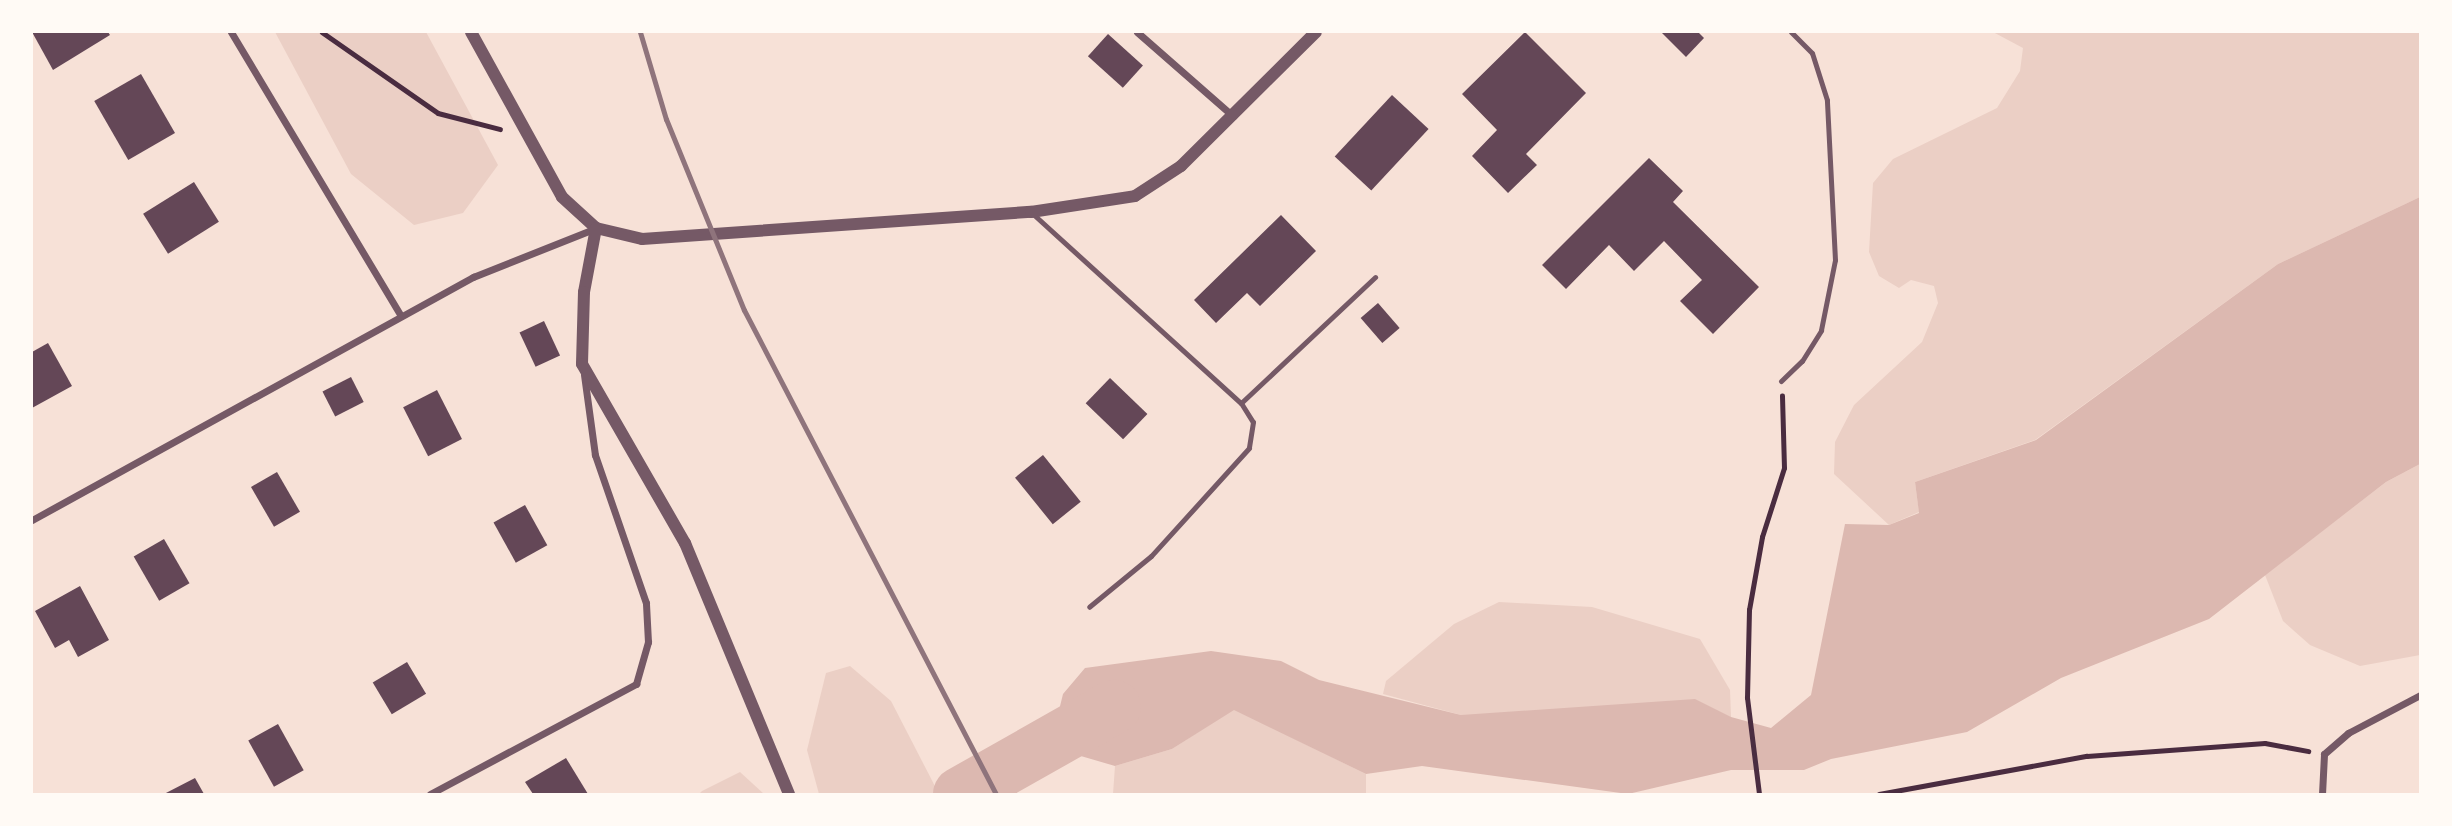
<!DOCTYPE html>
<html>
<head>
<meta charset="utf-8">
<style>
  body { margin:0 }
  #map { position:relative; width:2452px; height:826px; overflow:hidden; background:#f7e1d7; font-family:"DejaVu Sans",sans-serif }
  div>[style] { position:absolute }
  .green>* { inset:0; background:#ebcfc5 }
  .water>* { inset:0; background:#dcb8b0 }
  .river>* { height:54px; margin:-27px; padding:0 27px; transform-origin:27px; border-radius:27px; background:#dcb8b0 }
  .building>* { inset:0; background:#644757; transform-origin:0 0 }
  .path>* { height:4.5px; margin:-2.25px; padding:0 2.25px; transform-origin:2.25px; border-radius:2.25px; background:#4a2c40 }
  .service>* { height:5px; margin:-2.5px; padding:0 2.5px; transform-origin:2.5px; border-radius:2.5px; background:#755966 }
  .minor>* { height:7px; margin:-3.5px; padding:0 3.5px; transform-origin:3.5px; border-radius:3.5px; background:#755966 }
  .tertiary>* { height:12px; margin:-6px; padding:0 6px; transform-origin:6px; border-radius:6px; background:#755966 }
  .rail>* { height:5px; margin:-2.5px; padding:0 2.5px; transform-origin:2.5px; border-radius:2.5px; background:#8f747c }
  span { translate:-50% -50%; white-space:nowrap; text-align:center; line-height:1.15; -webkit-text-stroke:7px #fffaf5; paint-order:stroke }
  .frame { position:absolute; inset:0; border:33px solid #fffaf5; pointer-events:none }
</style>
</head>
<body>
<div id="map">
  <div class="green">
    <div style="clip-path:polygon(275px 32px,426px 32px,498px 165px,463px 213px,414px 225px,351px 174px)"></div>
    <div style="clip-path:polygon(1993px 32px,2420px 32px,2420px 197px,2278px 264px,2035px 440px,1915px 482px,1919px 512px,1889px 525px,1834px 474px,1835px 442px,1854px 405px,1922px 342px,1938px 303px,1934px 286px,1911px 280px,1899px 288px,1879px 276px,1869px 252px,1873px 183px,1893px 159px,1997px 108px,2020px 71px,2023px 48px)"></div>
    <div style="clip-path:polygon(2420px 464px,2420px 655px,2360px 666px,2310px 645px,2283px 621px,2265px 575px,2386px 482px)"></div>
    <div style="clip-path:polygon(1499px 602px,1592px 607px,1700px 639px,1730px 690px,1731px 717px,1461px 715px,1383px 694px,1386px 681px,1454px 624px)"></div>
    <div style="clip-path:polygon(850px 666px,891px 701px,939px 794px,819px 794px,807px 750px,826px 673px)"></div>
    <div style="clip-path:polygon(1234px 709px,1366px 774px,1366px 794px,1113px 794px,1115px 766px,1172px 749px)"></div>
    <div style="clip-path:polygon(740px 772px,764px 794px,699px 794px,702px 791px)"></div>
  </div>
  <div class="water">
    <div style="clip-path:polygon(2420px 197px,2420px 464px,2386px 482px,2209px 619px,2061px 678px,1967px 732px,1831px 759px,1804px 770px,1731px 770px,1628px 794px,1422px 766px,1366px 774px,1234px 710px,1172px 749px,1115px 766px,1050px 747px,1063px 694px,1085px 668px,1211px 651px,1281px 661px,1319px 680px,1461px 715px,1695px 699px,1731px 717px,1771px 728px,1811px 695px,1845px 524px,1889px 525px,1919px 513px,1915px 482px,2036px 440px,2278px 264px)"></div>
  </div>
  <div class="river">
    <div style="left:960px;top:794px;width:177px;rotate:-29.5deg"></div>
  </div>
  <div class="building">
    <div style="clip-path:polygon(32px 32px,108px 32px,110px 35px,53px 70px)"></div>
    <div style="clip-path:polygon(1525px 32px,1586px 93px,1526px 154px,1537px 165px,1508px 193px,1472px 156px,1497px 130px,1462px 94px)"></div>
    <div style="clip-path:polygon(1661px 32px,1698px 32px,1704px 38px,1686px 57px)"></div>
    <div style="left:1108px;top:34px;width:47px;height:30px;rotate:42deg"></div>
    <div style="left:141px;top:74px;width:68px;height:54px;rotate:60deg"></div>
    <div style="left:1392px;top:95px;width:50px;height:84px;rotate:43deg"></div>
    <div style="clip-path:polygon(1649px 158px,1683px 191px,1673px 202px,1759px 287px,1713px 334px,1680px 301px,1702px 280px,1664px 241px,1634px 271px,1609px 245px,1566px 289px,1542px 265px)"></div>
    <div style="left:194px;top:182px;width:47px;height:60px;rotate:58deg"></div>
    <div style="clip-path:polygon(1281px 215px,1316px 251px,1260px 306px,1247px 293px,1216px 323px,1194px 300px)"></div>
    <div style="left:1378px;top:303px;width:33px;height:23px;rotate:49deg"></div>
    <div style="left:544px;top:321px;width:38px;height:27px;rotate:65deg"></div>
    <div style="clip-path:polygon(48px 343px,72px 386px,32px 408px,32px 352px)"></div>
    <div style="left:351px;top:377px;width:28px;height:32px;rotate:63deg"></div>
    <div style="left:1110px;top:378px;width:52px;height:35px;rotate:44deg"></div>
    <div style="left:437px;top:390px;width:55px;height:38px;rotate:63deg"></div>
    <div style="left:1043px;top:455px;width:60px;height:36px;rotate:51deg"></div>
    <div style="left:277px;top:472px;width:46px;height:30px;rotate:60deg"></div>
    <div style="left:525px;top:505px;width:46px;height:36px;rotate:61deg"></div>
    <div style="left:164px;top:539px;width:51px;height:35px;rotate:60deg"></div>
    <div style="clip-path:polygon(80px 586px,109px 640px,78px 657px,69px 640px,55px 648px,35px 611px)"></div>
    <div style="left:407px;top:662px;width:37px;height:40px;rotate:59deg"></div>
    <div style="left:278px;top:724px;width:53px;height:34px;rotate:61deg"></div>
    <div style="clip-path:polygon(566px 758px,588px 794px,533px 794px,525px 782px)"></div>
    <div style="clip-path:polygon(195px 778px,204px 794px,164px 794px)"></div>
  </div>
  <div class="path">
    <div style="left:322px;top:32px;width:141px;rotate:34.9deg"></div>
    <div style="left:438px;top:113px;width:64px;rotate:14.5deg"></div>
    <div style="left:1759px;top:794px;width:97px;rotate:-97.1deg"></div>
    <div style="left:1747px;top:698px;width:88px;rotate:-88.7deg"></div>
    <div style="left:1749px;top:610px;width:74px;rotate:-79.9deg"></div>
    <div style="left:1762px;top:537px;width:72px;rotate:-72.3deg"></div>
    <div style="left:1784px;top:468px;width:72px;rotate:-91.6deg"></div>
    <div style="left:1879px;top:794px;width:211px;rotate:-10.4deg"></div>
    <div style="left:2087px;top:756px;width:178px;rotate:-4.2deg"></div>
    <div style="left:2265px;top:743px;width:44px;rotate:10.5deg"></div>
  </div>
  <div class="service">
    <div style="left:1033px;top:214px;width:281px;rotate:42.3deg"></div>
    <div style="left:1241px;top:403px;width:22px;rotate:58deg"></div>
    <div style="left:1253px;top:422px;width:26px;rotate:99deg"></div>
    <div style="left:1249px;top:448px;width:146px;rotate:132.2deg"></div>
    <div style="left:1151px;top:556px;width:80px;rotate:140.6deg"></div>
    <div style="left:1781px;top:381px;width:29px;rotate:-44deg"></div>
    <div style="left:1802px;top:361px;width:36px;rotate:-58deg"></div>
    <div style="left:1821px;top:330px;width:71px;rotate:-78.7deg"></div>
    <div style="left:1835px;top:260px;width:160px;rotate:-92.9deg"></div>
    <div style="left:1827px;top:100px;width:49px;rotate:-107.7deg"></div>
    <div style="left:1812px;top:53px;width:30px;rotate:-135deg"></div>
    <div style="left:1241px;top:403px;width:184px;rotate:-43.2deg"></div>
  </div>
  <div class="minor">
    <div style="left:231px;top:32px;width:331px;rotate:59.1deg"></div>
    <div style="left:1137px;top:32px;width:128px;rotate:41.2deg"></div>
    <div style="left:32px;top:520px;width:504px;rotate:-28.86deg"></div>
    <div style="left:473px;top:277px;width:132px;rotate:-21.7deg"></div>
    <div style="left:430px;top:794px;width:234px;rotate:-28.1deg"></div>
    <div style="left:636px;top:684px;width:44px;rotate:-74.1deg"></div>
    <div style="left:648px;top:642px;width:39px;rotate:-93deg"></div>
    <div style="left:646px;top:603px;width:157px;rotate:-109deg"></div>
    <div style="left:595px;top:455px;width:81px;rotate:-97.8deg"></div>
    <div style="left:2322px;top:794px;width:40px;rotate:-87.1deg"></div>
    <div style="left:2324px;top:754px;width:32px;rotate:-41deg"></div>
    <div style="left:2348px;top:733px;width:81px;rotate:-27.8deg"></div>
  </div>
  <div class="tertiary">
    <div style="left:471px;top:32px;width:188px;rotate:61.1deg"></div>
    <div style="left:562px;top:197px;width:46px;rotate:42.4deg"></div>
    <div style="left:596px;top:228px;width:47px;rotate:13.4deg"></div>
    <div style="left:642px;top:239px;width:390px;rotate:-4deg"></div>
    <div style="left:1031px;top:212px;width:105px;rotate:-8.7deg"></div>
    <div style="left:1135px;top:196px;width:55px;rotate:-33.1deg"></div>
    <div style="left:1181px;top:166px;width:190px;rotate:-44.8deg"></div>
    <div style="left:596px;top:228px;width:65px;rotate:100.6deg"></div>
    <div style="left:584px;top:292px;width:72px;rotate:91.6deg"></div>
    <div style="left:582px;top:364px;width:207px;rotate:60.1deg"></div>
    <div style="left:685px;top:543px;width:272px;rotate:67.5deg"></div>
  </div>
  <div class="rail">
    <div style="left:640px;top:32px;width:91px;rotate:73.4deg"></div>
    <div style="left:666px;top:119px;width:206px;rotate:67.8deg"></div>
    <div style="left:744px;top:310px;width:546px;rotate:62.5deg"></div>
  </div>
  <div class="frame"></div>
</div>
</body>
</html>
